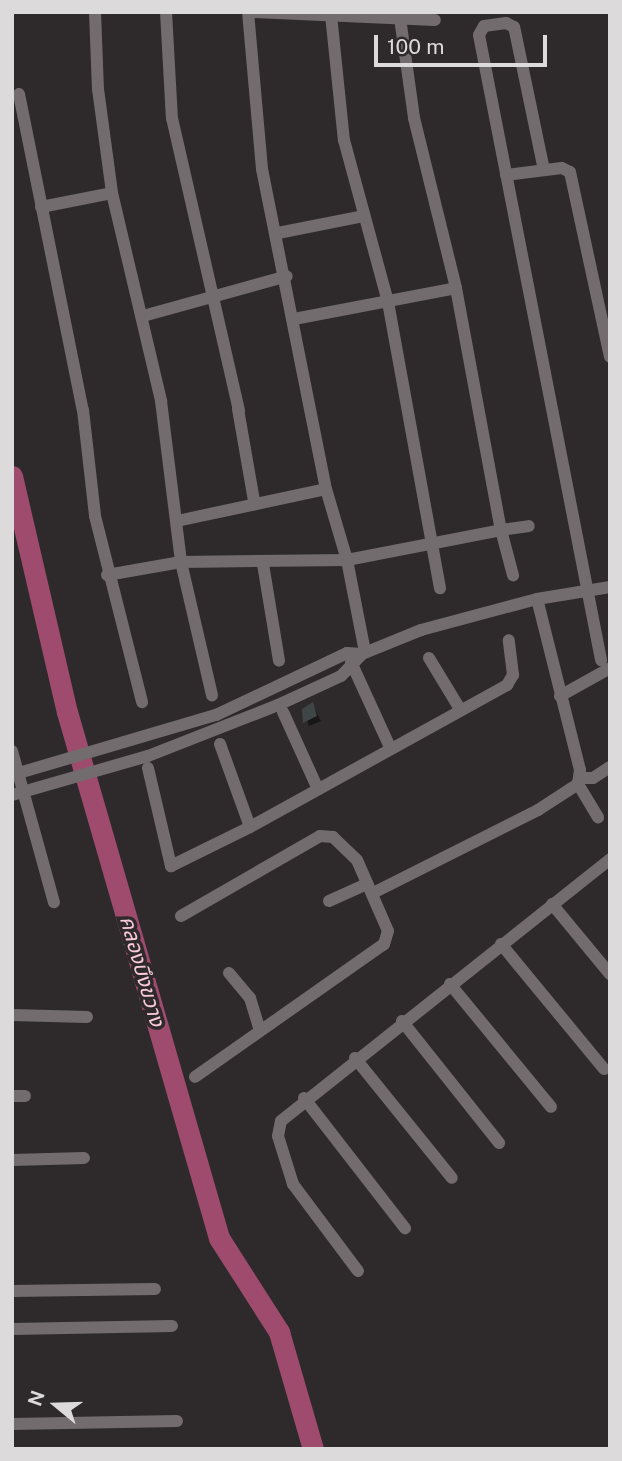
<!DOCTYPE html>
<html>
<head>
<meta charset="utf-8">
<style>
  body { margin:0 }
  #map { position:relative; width:622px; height:1461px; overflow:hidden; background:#2e2a2b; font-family:"Public Sans","Noto Sans Thai",sans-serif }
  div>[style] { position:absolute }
  .shadow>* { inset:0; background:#0007 }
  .river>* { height:21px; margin:-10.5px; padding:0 10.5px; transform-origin:10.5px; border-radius:10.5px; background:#9e4b6e }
  .building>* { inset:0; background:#404546 }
  .minor>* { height:12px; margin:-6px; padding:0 6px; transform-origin:6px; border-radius:6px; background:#726c6e }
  span { translate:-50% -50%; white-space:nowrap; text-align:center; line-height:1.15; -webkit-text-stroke:7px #2e2a2b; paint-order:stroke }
  .water-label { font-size:21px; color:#facadb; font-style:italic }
  .frame { position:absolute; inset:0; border:14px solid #dddadb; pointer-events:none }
  .north { position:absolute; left:21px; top:1370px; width:70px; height:70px; -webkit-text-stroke:5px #2e2a2b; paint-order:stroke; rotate:289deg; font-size:19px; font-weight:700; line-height:28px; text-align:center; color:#dddadb }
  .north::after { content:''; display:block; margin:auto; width:24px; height:32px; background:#dddadb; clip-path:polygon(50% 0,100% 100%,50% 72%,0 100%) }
  .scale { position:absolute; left:374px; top:35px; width:173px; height:32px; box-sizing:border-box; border:4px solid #dddadb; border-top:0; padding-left:9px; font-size:21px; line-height:24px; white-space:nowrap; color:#dddadb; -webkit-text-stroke:5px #2e2a2b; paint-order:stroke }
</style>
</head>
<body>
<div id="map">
  <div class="shadow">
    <div style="clip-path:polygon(313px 705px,321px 721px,309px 726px,304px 710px)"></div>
  </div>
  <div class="river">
    <div style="left:12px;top:476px;width:242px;rotate:76.9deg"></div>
    <div style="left:67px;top:712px;width:548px;rotate:73.88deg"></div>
    <div style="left:219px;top:1238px;width:112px;rotate:57.4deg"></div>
    <div style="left:279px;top:1332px;width:122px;rotate:73.8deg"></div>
  </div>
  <div class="building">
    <div style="clip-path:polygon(313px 702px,317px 716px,303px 723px,302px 709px)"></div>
  </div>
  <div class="minor">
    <div style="left:95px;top:12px;width:77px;rotate:87.8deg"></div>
    <div style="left:98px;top:89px;width:105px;rotate:82.3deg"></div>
    <div style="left:112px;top:193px;width:214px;rotate:76.7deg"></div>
    <div style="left:161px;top:401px;width:162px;rotate:82.9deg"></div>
    <div style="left:181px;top:562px;width:137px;rotate:76.9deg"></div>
    <div style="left:166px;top:12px;width:106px;rotate:86.8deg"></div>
    <div style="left:172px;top:118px;width:300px;rotate:77.1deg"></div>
    <div style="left:248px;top:12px;width:158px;rotate:84.9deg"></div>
    <div style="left:262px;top:169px;width:326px;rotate:78.7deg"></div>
    <div style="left:326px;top:489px;width:74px;rotate:73.5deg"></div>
    <div style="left:347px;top:560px;width:94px;rotate:78.9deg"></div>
    <div style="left:253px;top:12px;width:182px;rotate:2.5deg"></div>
    <div style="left:331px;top:15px;width:126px;rotate:84.1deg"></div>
    <div style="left:344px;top:140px;width:168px;rotate:74.8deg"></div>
    <div style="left:388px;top:302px;width:291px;rotate:79.7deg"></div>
    <div style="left:400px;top:18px;width:101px;rotate:82deg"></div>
    <div style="left:414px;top:118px;width:175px;rotate:76.1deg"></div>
    <div style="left:456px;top:288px;width:246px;rotate:79.5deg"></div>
    <div style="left:501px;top:530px;width:28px;rotate:-8deg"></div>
    <div style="left:19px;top:94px;width:322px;rotate:78.6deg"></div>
    <div style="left:83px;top:410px;width:107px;rotate:83.5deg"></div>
    <div style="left:95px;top:516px;width:192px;rotate:75.8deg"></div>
    <div style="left:544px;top:170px;width:146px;rotate:-101.8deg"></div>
    <div style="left:514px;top:27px;width:9px;rotate:-153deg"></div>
    <div style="left:506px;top:23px;width:22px;rotate:172deg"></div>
    <div style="left:484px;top:26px;width:10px;rotate:119deg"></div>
    <div style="left:479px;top:35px;width:637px;rotate:78.95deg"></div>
    <div style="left:506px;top:175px;width:56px;rotate:-7.1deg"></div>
    <div style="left:562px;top:168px;width:9px;rotate:27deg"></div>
    <div style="left:570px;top:172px;width:189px;rotate:77.8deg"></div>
    <div style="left:41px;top:207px;width:72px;rotate:-11.2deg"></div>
    <div style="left:278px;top:233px;width:88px;rotate:-11.2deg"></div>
    <div style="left:143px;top:316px;width:149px;rotate:-15.5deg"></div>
    <div style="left:294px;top:319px;width:165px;rotate:-10.8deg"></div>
    <div style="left:238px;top:409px;width:93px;rotate:80.1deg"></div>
    <div style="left:177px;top:521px;width:152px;rotate:-12.1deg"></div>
    <div style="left:263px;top:564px;width:98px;rotate:80.6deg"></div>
    <div style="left:107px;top:575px;width:75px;rotate:-10deg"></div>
    <div style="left:181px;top:562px;width:166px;rotate:-0.7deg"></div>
    <div style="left:347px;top:560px;width:157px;rotate:-11deg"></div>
    <div style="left:501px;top:530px;width:47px;rotate:75.1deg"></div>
    <div style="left:429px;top:658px;width:60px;rotate:58.7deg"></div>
    <div style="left:351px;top:662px;width:94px;rotate:65.4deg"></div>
    <div style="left:560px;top:696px;width:57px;rotate:-29.2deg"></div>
    <div style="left:283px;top:712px;width:85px;rotate:65.6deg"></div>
    <div style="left:220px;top:744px;width:88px;rotate:70.1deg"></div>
    <div style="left:12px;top:751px;width:157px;rotate:74.5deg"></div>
    <div style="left:148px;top:768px;width:101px;rotate:76.8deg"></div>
    <div style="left:171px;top:866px;width:88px;rotate:-26.3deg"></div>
    <div style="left:250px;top:827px;width:294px;rotate:-28.9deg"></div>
    <div style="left:507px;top:685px;width:12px;rotate:-59deg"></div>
    <div style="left:513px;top:675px;width:35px;rotate:-97deg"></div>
    <div style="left:12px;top:775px;width:213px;rotate:-16.4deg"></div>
    <div style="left:216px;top:715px;width:145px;rotate:-25.3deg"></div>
    <div style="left:347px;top:653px;width:15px;rotate:4deg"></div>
    <div style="left:362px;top:654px;width:64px;rotate:-22.1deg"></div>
    <div style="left:421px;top:630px;width:120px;rotate:-15deg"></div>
    <div style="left:537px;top:599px;width:74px;rotate:-9.3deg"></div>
    <div style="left:580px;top:778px;width:13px"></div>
    <div style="left:593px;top:778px;width:20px;rotate:-33deg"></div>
    <div style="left:578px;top:784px;width:39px;rotate:59deg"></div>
    <div style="left:12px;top:795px;width:141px;rotate:-16deg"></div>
    <div style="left:148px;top:756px;width:140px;rotate:-21.4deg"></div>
    <div style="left:278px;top:705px;width:69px;rotate:-24.7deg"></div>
    <div style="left:341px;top:676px;width:30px;rotate:-46deg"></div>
    <div style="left:373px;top:893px;width:185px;rotate:-26.7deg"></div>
    <div style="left:538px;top:810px;width:48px;rotate:-33deg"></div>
    <div style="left:578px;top:784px;width:14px;rotate:-82deg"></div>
    <div style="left:580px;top:770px;width:176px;rotate:-104.1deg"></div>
    <div style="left:329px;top:901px;width:42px;rotate:-24.1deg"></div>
    <div style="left:552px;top:904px;width:91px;rotate:50.4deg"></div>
    <div style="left:181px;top:916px;width:160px;rotate:-29.9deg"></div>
    <div style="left:320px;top:836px;width:13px;rotate:4deg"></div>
    <div style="left:333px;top:837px;width:33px;rotate:44deg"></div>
    <div style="left:357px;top:860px;width:77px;rotate:66.4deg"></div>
    <div style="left:388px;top:931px;width:14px;rotate:107deg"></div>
    <div style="left:384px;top:944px;width:231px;rotate:144.9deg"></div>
    <div style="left:501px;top:944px;width:162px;rotate:50.5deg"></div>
    <div style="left:229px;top:973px;width:33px;rotate:50deg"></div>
    <div style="left:250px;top:998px;width:34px;rotate:73deg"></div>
    <div style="left:450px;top:984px;width:159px;rotate:50.6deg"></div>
    <div style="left:12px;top:1015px;width:75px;rotate:1.5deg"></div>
    <div style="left:402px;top:1021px;width:156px;rotate:51.5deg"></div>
    <div style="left:355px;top:1058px;width:154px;rotate:51.1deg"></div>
    <div style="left:12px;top:1096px;width:13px"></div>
    <div style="left:304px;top:1098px;width:165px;rotate:52.2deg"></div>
    <div style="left:12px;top:1160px;width:72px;rotate:-1.6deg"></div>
    <div style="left:358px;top:1271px;width:109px;rotate:-126.8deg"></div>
    <div style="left:293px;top:1184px;width:50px;rotate:-107.4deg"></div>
    <div style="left:278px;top:1136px;width:15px;rotate:-79deg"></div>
    <div style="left:281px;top:1121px;width:421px;rotate:-38.5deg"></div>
    <div style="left:12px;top:1291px;width:143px;rotate:-0.8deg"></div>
    <div style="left:12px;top:1329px;width:160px;rotate:-1.1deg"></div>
    <div style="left:12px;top:1424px;width:165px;rotate:-1deg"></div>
  </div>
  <div class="water-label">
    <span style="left:142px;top:971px;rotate:74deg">คลองบึงขวาง</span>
  </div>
  <div class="frame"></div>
  <div class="north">N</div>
  <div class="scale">100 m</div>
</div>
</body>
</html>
